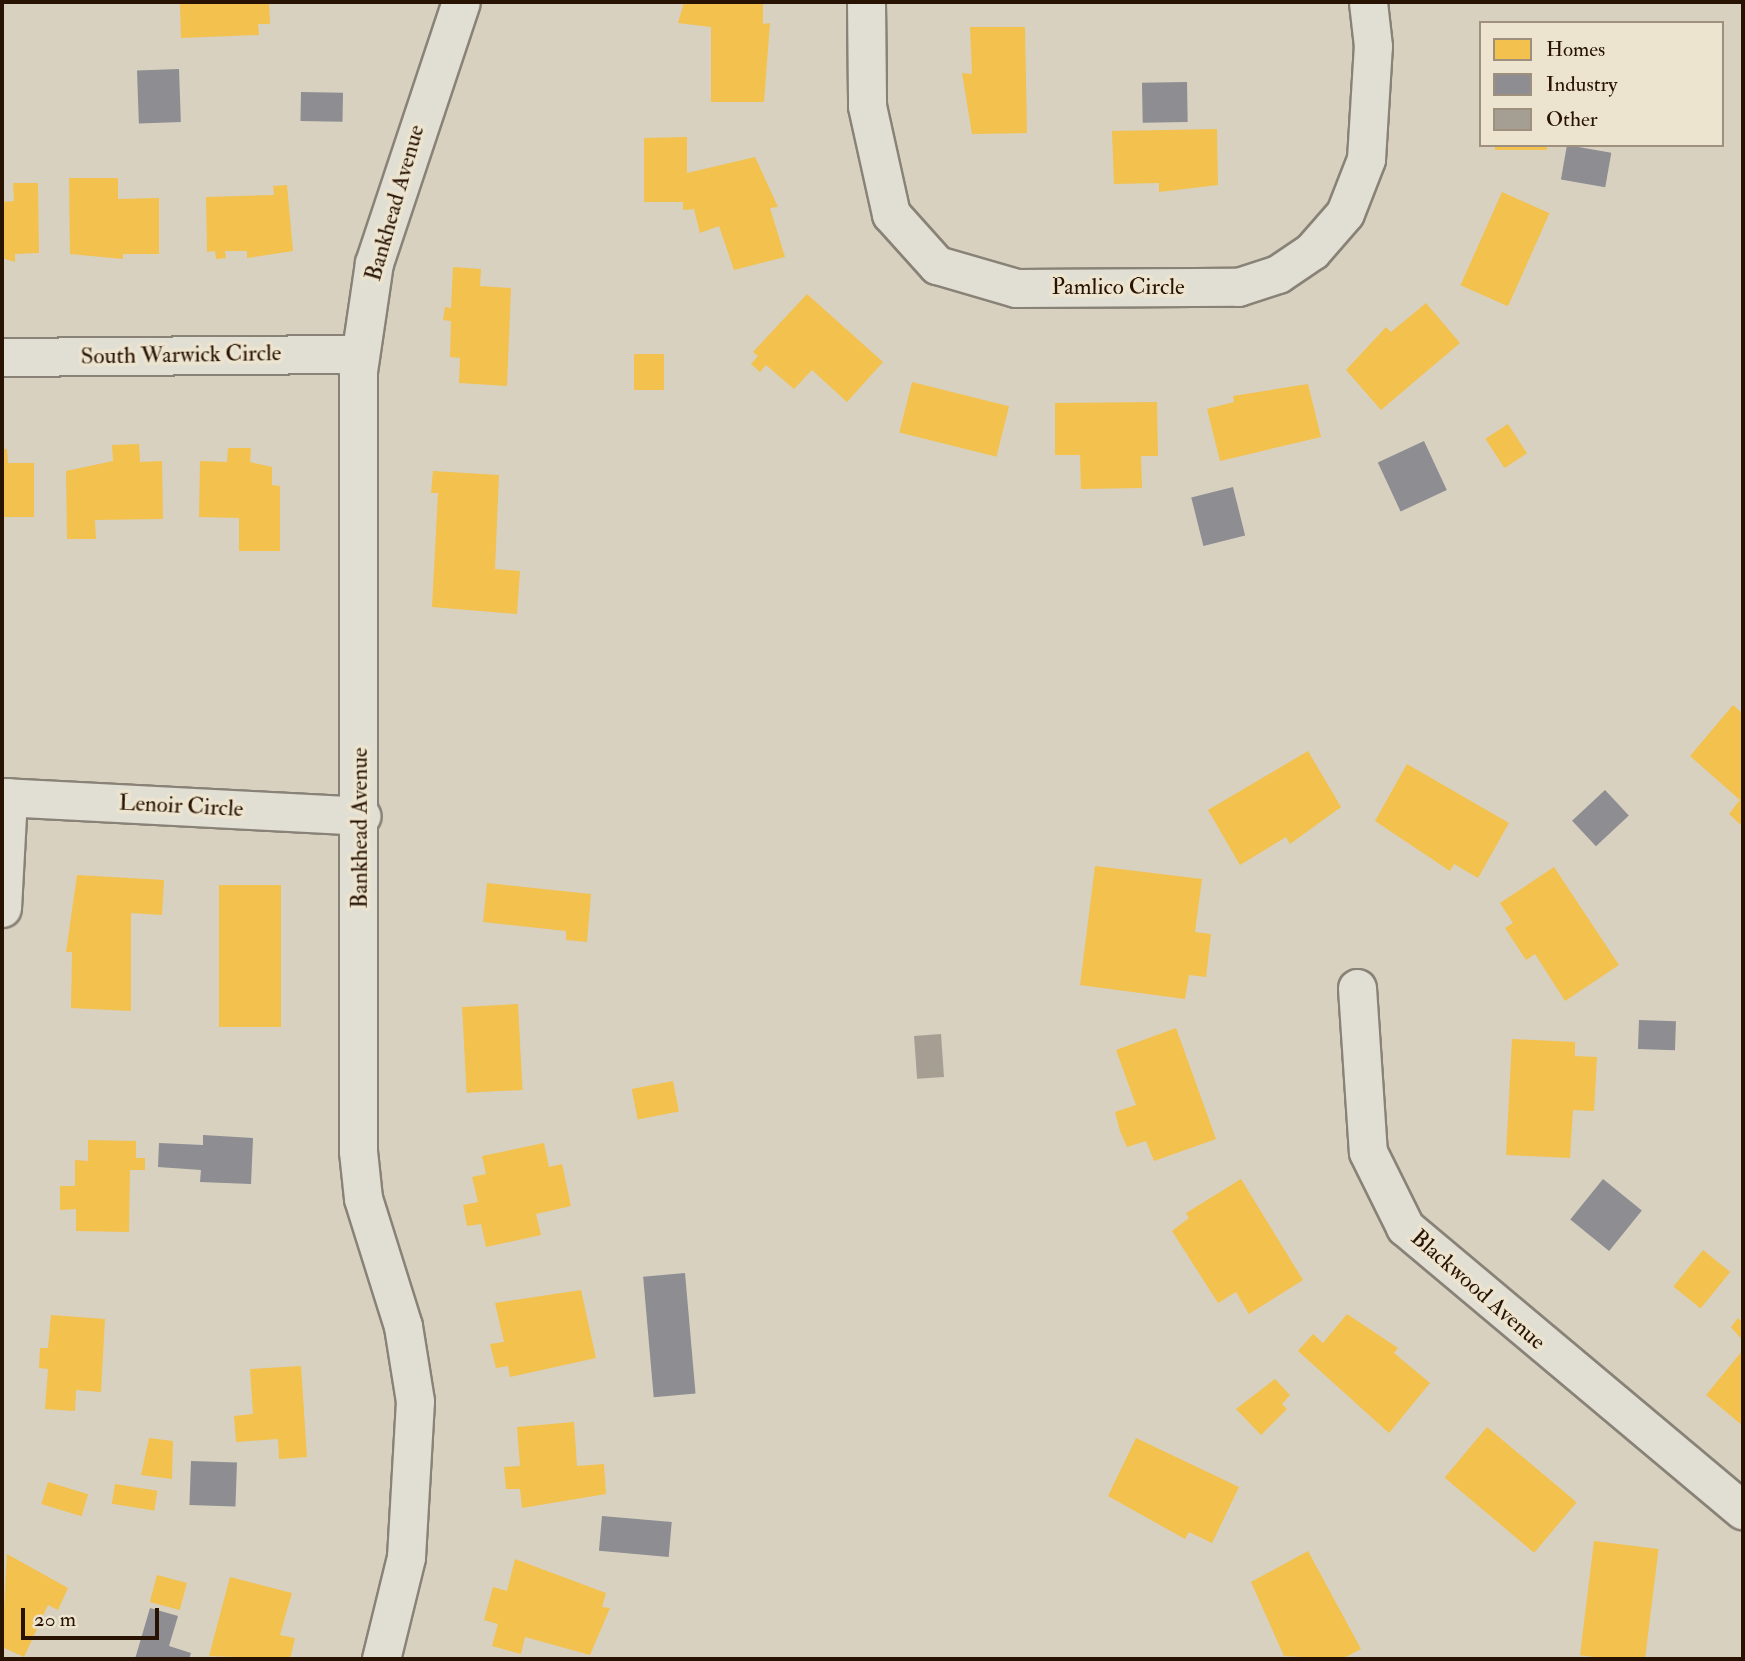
<!DOCTYPE html>
<html>
<head>
<meta charset="utf-8">
<style>
  body { margin:0 }
  #map { position:relative; width:1745px; height:1661px; overflow:hidden; background:#d8d1c0; font-family:"IM FELL Double Pica",serif }
  div>[style] { position:absolute }
  .homes>* { inset:0; background:#f2c14e; transform-origin:0 0 }
  .industry>* { inset:0; background:#8d8d92; transform-origin:0 0 }
  .building>* { inset:0; background:#a59e92; transform-origin:0 0 }
  .roads { filter:drop-shadow(2px 0 #898277) drop-shadow(-2px 0 #898277) drop-shadow(0 2px #898277) drop-shadow(0 -2px #898277) }
  .minor>* { height:37px; margin:-18.5px; padding:0 18.5px; transform-origin:18.5px; border-radius:18.5px; background:#e1ded4 }
  span { translate:-50% -50%; white-space:nowrap; text-align:center; line-height:1.15; -webkit-text-stroke:7px #ece4cf; paint-order:stroke }
  .street-label { font-size:23px; color:#281201 }
  .frame { position:absolute; inset:0; border:4px solid #281201; pointer-events:none }
  .legend { position:absolute; left:1479px; top:21px; width:245px; height:126px; box-sizing:border-box; background:#ece4cf; border:2px solid #9e907d; margin:0; padding:9px 12px; list-style:none; font-size:21px; color:#281201 }
  .legend li { display:flex; align-items:center; gap:14px; height:35px }
  .legend b { width:35px; border:2px solid #9e907d }
  .scale { position:absolute; left:21px; top:1608px; width:138px; height:32px; box-sizing:border-box; border:4px solid #281201; border-top:0; padding-left:9px; font-size:21px; line-height:24px; white-space:nowrap; color:#281201; -webkit-text-stroke:5px #ece4cf; paint-order:stroke }
</style>
</head>
<body>
<div id="map">
  <div class="homes">
    <div style="clip-path:polygon(180px 2px,269px 2px,270px 24px,258px 24px,259px 35px,181px 38px)"></div>
    <div style="clip-path:polygon(684px 2px,763px 2px,763px 24px,770px 23px,764px 102px,711px 102px,711px 27px,678px 23px)"></div>
    <div style="clip-path:polygon(970px 27px,1025px 27px,1027px 133px,972px 134px,962px 73px,972px 74px)"></div>
    <div style="clip-path:polygon(1217px 129px,1218px 185px,1159px 192px,1159px 183px,1114px 184px,1112px 131px)"></div>
    <div style="clip-path:polygon(687px 137px,687px 173px,755px 157px,778px 207px,770px 208px,785px 257px,734px 270px,719px 226px,700px 233px,694px 209px,683px 210px,683px 202px,644px 202px,644px 138px)"></div>
    <div style="left:1495px;top:145px;width:52px;height:5px"></div>
    <div style="clip-path:polygon(69px 178px,118px 178px,118px 199px,159px 198px,159px 254px,123px 254px,123px 259px,70px 254px)"></div>
    <div style="clip-path:polygon(13px 183px,38px 183px,39px 253px,15px 254px,15px 262px,2px 258px,2px 202px,14px 201px)"></div>
    <div style="clip-path:polygon(287px 185px,293px 251px,247px 258px,247px 251px,225px 251px,226px 258px,216px 259px,215px 251px,207px 252px,206px 197px,274px 195px,273px 186px)"></div>
    <div style="left:1502px;top:192px;width:52px;height:102px;rotate:24deg"></div>
    <div style="clip-path:polygon(453px 267px,481px 269px,480px 286px,511px 288px,507px 386px,459px 383px,460px 358px,450px 357px,451px 321px,443px 320px,445px 307px,451px 308px)"></div>
    <div style="clip-path:polygon(807px 294px,883px 362px,847px 402px,812px 370px,794px 389px,766px 365px,760px 372px,751px 364px,758px 356px,753px 352px)"></div>
    <div style="clip-path:polygon(1426px 303px,1460px 343px,1381px 410px,1346px 370px,1386px 327px,1391px 332px)"></div>
    <div style="left:634px;top:354px;width:30px;height:36px"></div>
    <div style="left:912px;top:382px;width:100px;height:52px;rotate:14deg"></div>
    <div style="clip-path:polygon(1308px 384px,1321px 437px,1220px 461px,1207px 409px,1234px 402px,1233px 396px)"></div>
    <div style="clip-path:polygon(1157px 402px,1158px 456px,1141px 456px,1142px 488px,1081px 489px,1080px 455px,1055px 455px,1055px 403px)"></div>
    <div style="left:1508px;top:424px;width:35px;height:27px;rotate:57deg"></div>
    <div style="clip-path:polygon(139px 444px,140px 462px,162px 461px,163px 519px,95px 520px,96px 539px,67px 539px,66px 471px,113px 461px,112px 445px)"></div>
    <div style="clip-path:polygon(228px 448px,251px 448px,250px 462px,272px 467px,272px 485px,280px 486px,280px 551px,239px 551px,239px 518px,199px 517px,200px 461px,227px 462px)"></div>
    <div style="clip-path:polygon(2px 449px,7px 449px,8px 463px,34px 463px,34px 517px,2px 517px)"></div>
    <div style="clip-path:polygon(433px 471px,499px 475px,495px 569px,520px 571px,517px 614px,432px 607px,438px 493px,431px 493px)"></div>
    <div style="clip-path:polygon(1733px 705px,1743px 714px,1743px 827px,1729px 814px,1740px 800px,1690px 756px)"></div>
    <div style="clip-path:polygon(1308px 751px,1341px 807px,1290px 844px,1286px 837px,1240px 865px,1208px 810px)"></div>
    <div style="clip-path:polygon(1407px 764px,1509px 823px,1478px 878px,1454px 864px,1450px 871px,1375px 821px)"></div>
    <div style="clip-path:polygon(1095px 866px,1202px 879px,1195px 932px,1211px 934px,1206px 977px,1189px 975px,1185px 999px,1080px 985px)"></div>
    <div style="clip-path:polygon(1554px 867px,1619px 965px,1565px 1001px,1535px 954px,1526px 960px,1505px 928px,1513px 923px,1500px 903px)"></div>
    <div style="clip-path:polygon(77px 875px,164px 880px,162px 915px,131px 913px,131px 1011px,71px 1008px,72px 952px,66px 952px)"></div>
    <div style="clip-path:polygon(487px 883px,591px 894px,587px 942px,566px 940px,566px 931px,483px 922px)"></div>
    <div style="left:281px;top:885px;width:142px;height:62px;rotate:90deg"></div>
    <div style="left:518px;top:1004px;width:86px;height:56px;rotate:87deg"></div>
    <div style="clip-path:polygon(1176px 1028px,1216px 1139px,1154px 1161px,1146px 1141px,1127px 1147px,1120px 1131px,1115px 1112px,1136px 1105px,1116px 1050px)"></div>
    <div style="clip-path:polygon(1512px 1039px,1575px 1042px,1575px 1056px,1597px 1057px,1594px 1111px,1573px 1110px,1570px 1158px,1506px 1155px)"></div>
    <div style="left:673px;top:1081px;width:31px;height:42px;rotate:79deg"></div>
    <div style="clip-path:polygon(88px 1140px,136px 1141px,136px 1158px,145px 1158px,145px 1170px,130px 1170px,129px 1232px,76px 1231px,76px 1209px,60px 1210px,60px 1186px,75px 1186px,75px 1160px,88px 1161px)"></div>
    <div style="clip-path:polygon(544px 1143px,549px 1167px,562px 1164px,571px 1206px,536px 1214px,541px 1235px,486px 1247px,481px 1224px,467px 1226px,463px 1205px,478px 1202px,472px 1177px,486px 1174px,482px 1156px)"></div>
    <div style="clip-path:polygon(1241px 1179px,1303px 1280px,1249px 1314px,1236px 1292px,1218px 1303px,1172px 1231px,1189px 1218px,1186px 1213px)"></div>
    <div style="left:1703px;top:1250px;width:35px;height:47px;rotate:39deg"></div>
    <div style="clip-path:polygon(581px 1290px,596px 1358px,510px 1377px,508px 1366px,496px 1368px,490px 1344px,504px 1342px,495px 1303px)"></div>
    <div style="clip-path:polygon(1347px 1314px,1398px 1348px,1394px 1353px,1430px 1383px,1389px 1433px,1298px 1351px,1313px 1334px,1323px 1343px)"></div>
    <div style="clip-path:polygon(51px 1315px,105px 1319px,101px 1392px,76px 1390px,75px 1411px,45px 1409px,48px 1369px,39px 1368px,40px 1348px,48px 1348px)"></div>
    <div style="clip-path:polygon(1738px 1318px,1743px 1323px,1743px 1341px,1731px 1327px)"></div>
    <div style="clip-path:polygon(1743px 1350px,1743px 1426px,1706px 1395px)"></div>
    <div style="clip-path:polygon(301px 1366px,307px 1457px,279px 1459px,278px 1439px,236px 1442px,234px 1416px,253px 1414px,250px 1369px)"></div>
    <div style="clip-path:polygon(1275px 1379px,1290px 1395px,1282px 1404px,1287px 1409px,1261px 1435px,1236px 1409px)"></div>
    <div style="clip-path:polygon(574px 1422px,577px 1466px,604px 1464px,606px 1494px,522px 1508px,520px 1489px,506px 1489px,504px 1467px,520px 1466px,517px 1427px)"></div>
    <div style="left:1487px;top:1427px;width:117px;height:66px;rotate:40deg"></div>
    <div style="clip-path:polygon(149px 1438px,173px 1441px,172px 1479px,141px 1475px)"></div>
    <div style="clip-path:polygon(1136px 1438px,1239px 1487px,1212px 1543px,1189px 1532px,1185px 1539px,1108px 1496px)"></div>
    <div style="left:48px;top:1482px;width:42px;height:23px;rotate:17deg"></div>
    <div style="left:115px;top:1484px;width:43px;height:20px;rotate:9deg"></div>
    <div style="left:1594px;top:1541px;width:65px;height:115px;rotate:7deg"></div>
    <div style="clip-path:polygon(1308px 1551px,1361px 1649px,1342px 1659px,1284px 1656px,1251px 1582px)"></div>
    <div style="clip-path:polygon(7px 1554px,68px 1588px,58px 1610px,48px 1605px,24px 1657px,2px 1647px)"></div>
    <div style="clip-path:polygon(515px 1559px,606px 1593px,602px 1607px,610px 1608px,590px 1655px,525px 1637px,521px 1654px,492px 1646px,498px 1624px,484px 1620px,493px 1587px,507px 1591px)"></div>
    <div style="left:157px;top:1575px;width:31px;height:28px;rotate:15deg"></div>
    <div style="clip-path:polygon(230px 1577px,292px 1593px,280px 1635px,295px 1638px,290px 1659px,209px 1656px)"></div>
  </div>
  <div class="industry">
    <div style="left:179px;top:69px;width:53px;height:42px;rotate:88deg"></div>
    <div style="left:1187px;top:82px;width:40px;height:45px;rotate:89deg"></div>
    <div style="left:301px;top:92px;width:42px;height:29px;rotate:1deg"></div>
    <div style="left:1567px;top:145px;width:45px;height:35px;rotate:10deg"></div>
    <div style="left:1424px;top:441px;width:54px;height:51px;rotate:65deg"></div>
    <div style="left:1233px;top:487px;width:50px;height:43px;rotate:76deg"></div>
    <div style="left:1605px;top:790px;width:35px;height:45px;rotate:47deg"></div>
    <div style="left:1639px;top:1020px;width:37px;height:29px;rotate:2deg"></div>
    <div style="clip-path:polygon(203px 1135px,253px 1138px,251px 1184px,200px 1182px,201px 1170px,158px 1167px,159px 1143px,203px 1145px)"></div>
    <div style="left:1603px;top:1179px;width:50px;height:52px;rotate:39deg"></div>
    <div style="left:685px;top:1273px;width:121px;height:42px;rotate:85deg"></div>
    <div style="left:191px;top:1461px;width:46px;height:44px;rotate:2deg"></div>
    <div style="left:602px;top:1516px;width:70px;height:35px;rotate:5deg"></div>
    <div style="clip-path:polygon(150px 1608px,178px 1616px,169px 1646px,191px 1653px,189px 1659px,135px 1659px)"></div>
  </div>
  <div class="building">
    <div style="left:941px;top:1034px;width:43px;height:27px;rotate:86deg"></div>
  </div>
  <div class="roads">
    <div class="minor">
      <div style="left:866px;top:2px;width:104px;rotate:89.4deg"></div>
      <div style="left:867px;top:106px;width:111px;rotate:77.5deg"></div>
      <div style="left:891px;top:214px;width:69px;rotate:48deg"></div>
      <div style="left:937px;top:265px;width:82px;rotate:16.2deg"></div>
      <div style="left:1016px;top:288px;width:222px;rotate:-0.3deg"></div>
      <div style="left:1238px;top:287px;width:42px;rotate:-18deg"></div>
      <div style="left:1278px;top:274px;width:41px;rotate:-34.1deg"></div>
      <div style="left:1312px;top:251px;width:50px;rotate:-49deg"></div>
      <div style="left:1345px;top:213px;width:58px;rotate:-68.7deg"></div>
      <div style="left:1366px;top:159px;width:113px;rotate:-86.5deg"></div>
      <div style="left:1373px;top:46px;width:44px;rotate:-96.5deg"></div>
      <div style="left:2px;top:357px;width:358px;rotate:-0.5deg"></div>
      <div style="left:2px;top:797px;width:360px;rotate:3deg"></div>
      <div style="left:2px;top:908px;width:111px;rotate:-86.9deg"></div>
      <div style="left:1357px;top:988px;width:164px;rotate:86.2deg"></div>
      <div style="left:1368px;top:1152px;width:84px;rotate:63.7deg"></div>
      <div style="left:1405px;top:1227px;width:441px;rotate:40deg"></div>
      <div style="left:381px;top:1659px;width:105px;rotate:-76.2deg"></div>
      <div style="left:406px;top:1557px;width:156px;rotate:-86.7deg"></div>
      <div style="left:415px;top:1401px;width:76px;rotate:-99.1deg"></div>
      <div style="left:403px;top:1326px;width:134px;rotate:-107.4deg"></div>
      <div style="left:363px;top:1198px;width:47px;rotate:-96.1deg"></div>
      <div style="left:358px;top:1151px;width:780px;rotate:-90deg"></div>
      <div style="left:358px;top:371px;width:109px;rotate:-81.6deg"></div>
      <div style="left:374px;top:263px;width:275px;rotate:-71.6deg"></div>
    </div>
  </div>
  <div class="street-label">
    <span style="left:395px;top:203px;rotate:-74deg">Bankhead Avenue</span>
    <span style="left:1118px;top:287px">Pamlico Circle</span>
    <span style="left:181px;top:355px;rotate:-1deg">South Warwick Circle</span>
    <span style="left:181px;top:806px;rotate:3deg">Lenoir Circle</span>
    <span style="left:360px;top:828px;rotate:-90deg">Bankhead Avenue</span>
    <span style="left:1478px;top:1290px;rotate:41deg">Blackwood Avenue</span>
  </div>
  <div class="frame"></div>
  <ul class="legend">
  <li><b style="height:19px;background:#f2c14e"></b>Homes</li>
  <li><b style="height:19px;background:#8d8d92"></b>Industry</li>
  <li><b style="height:19px;background:#a59e92"></b>Other</li>
  </ul>
  <div class="scale">20 m</div>
</div>
</body>
</html>
